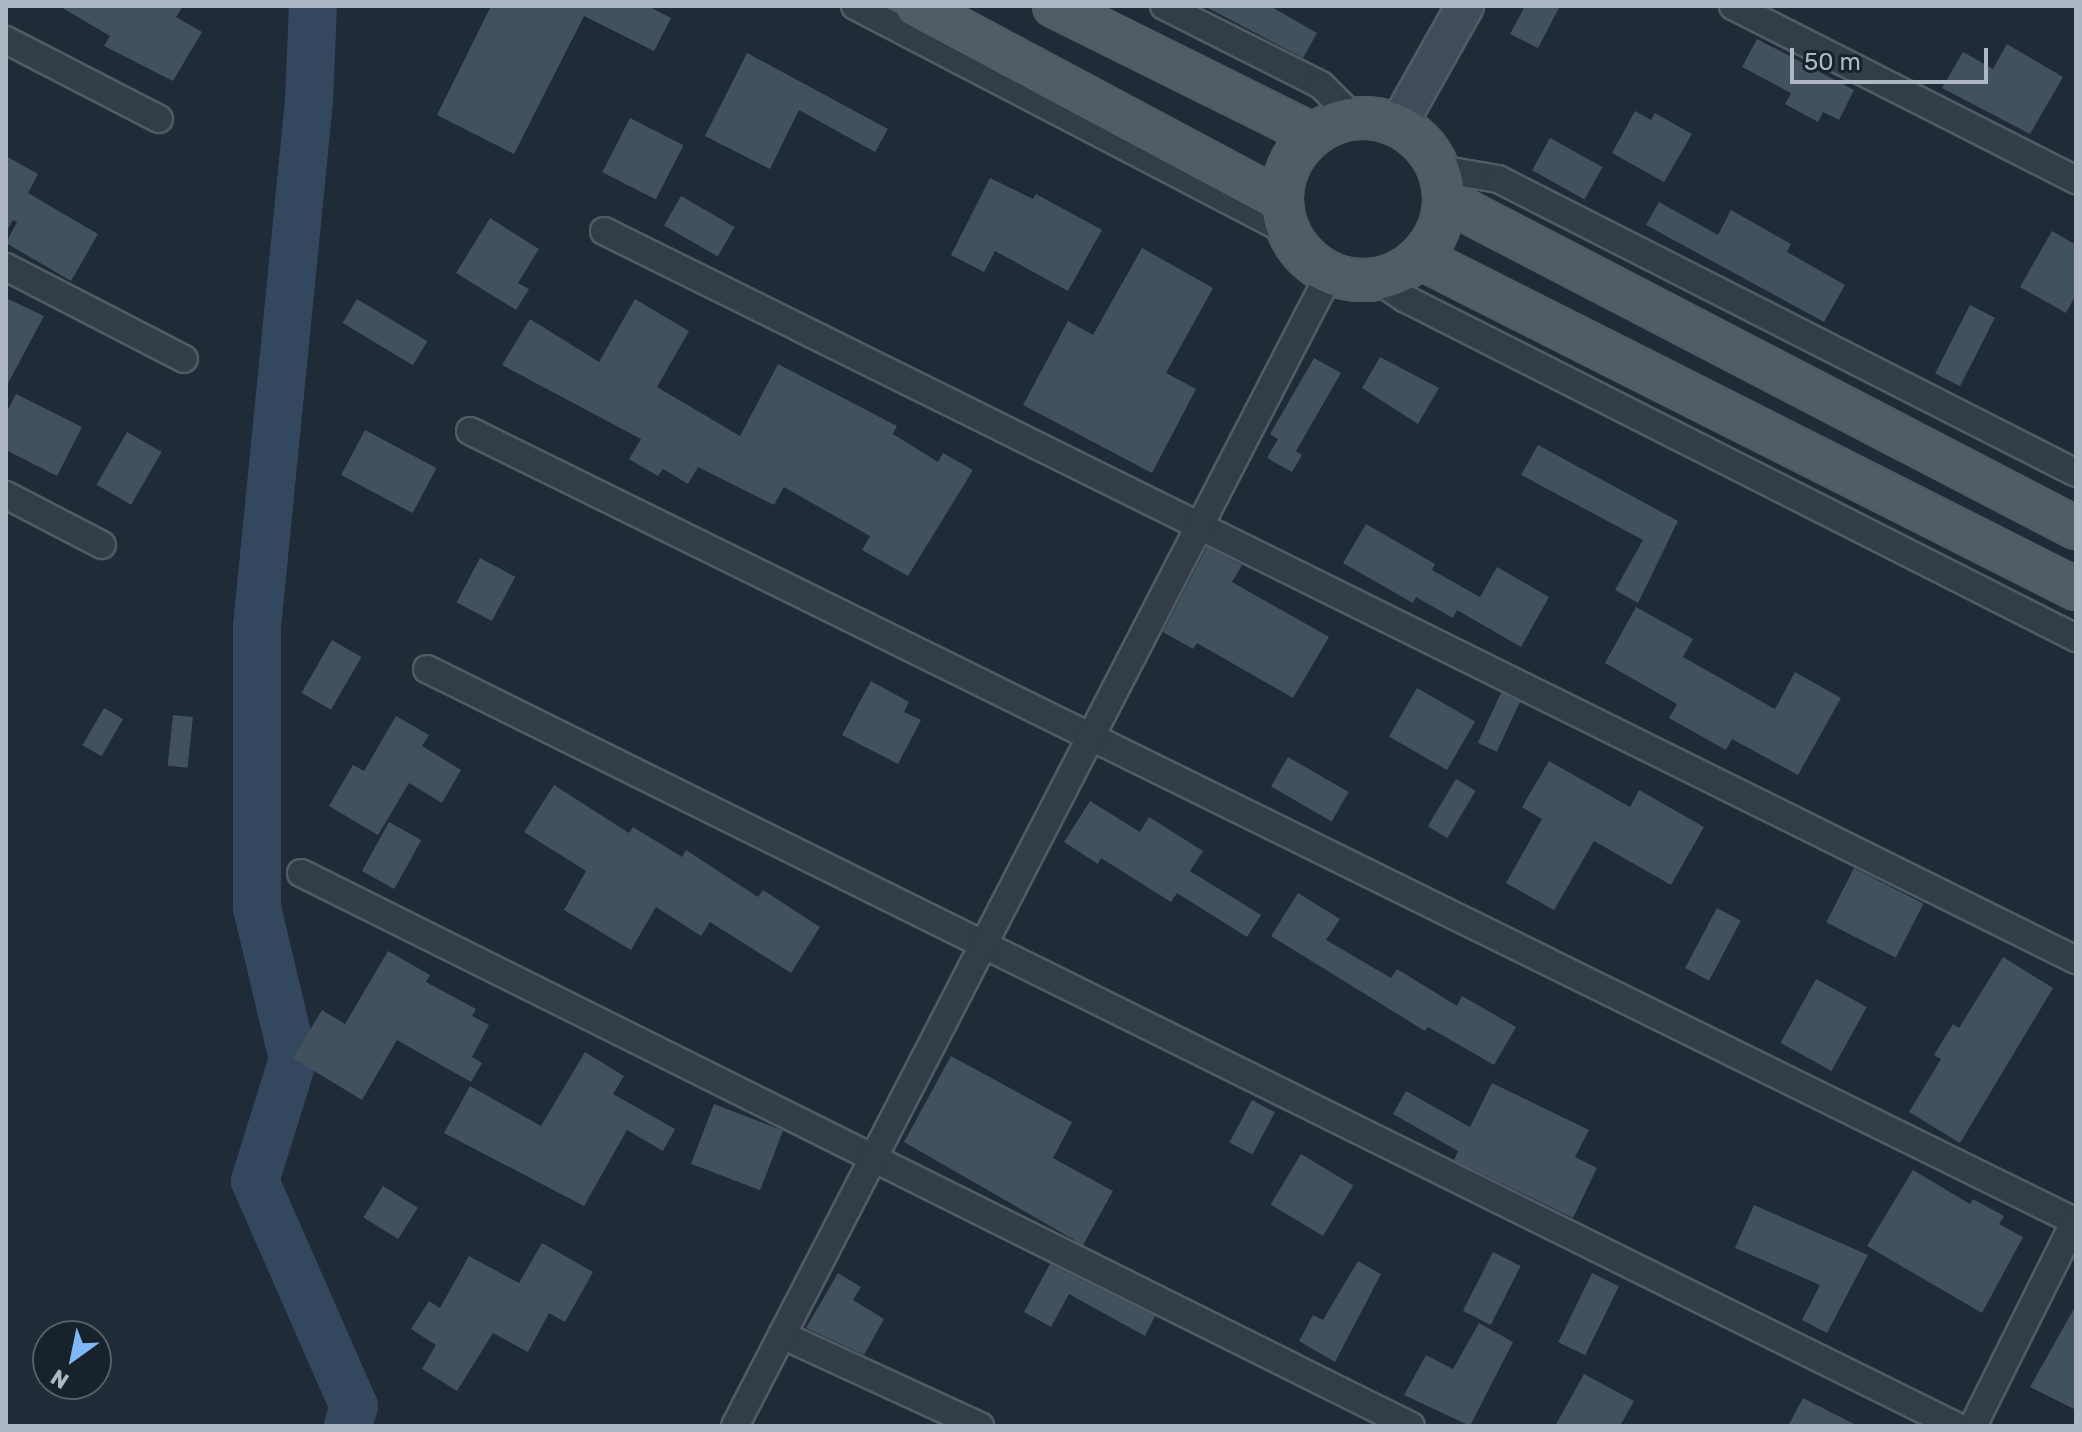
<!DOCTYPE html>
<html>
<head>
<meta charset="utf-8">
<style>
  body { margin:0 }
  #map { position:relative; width:2082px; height:1432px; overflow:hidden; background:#1f2b36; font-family:Rubik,sans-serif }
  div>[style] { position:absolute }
  .river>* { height:48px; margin:-24px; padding:0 24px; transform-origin:24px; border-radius:24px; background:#33485e }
  .building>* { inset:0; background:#42515e; transform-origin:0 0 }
  .roads { filter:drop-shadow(2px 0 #505b65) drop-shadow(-2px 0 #505b65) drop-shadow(0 2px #505b65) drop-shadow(0 -2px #505b65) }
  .minor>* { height:26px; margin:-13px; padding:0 13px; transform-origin:13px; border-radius:13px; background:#333d47 }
  .secondary>* { height:36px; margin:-18px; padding:0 18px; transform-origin:18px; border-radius:18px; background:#414c5a }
  .primary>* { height:40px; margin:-20px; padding:0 20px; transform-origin:20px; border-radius:20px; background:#515c67 }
  .primary>.ring { margin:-20px; padding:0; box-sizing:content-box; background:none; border:40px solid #515c67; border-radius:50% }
  span { translate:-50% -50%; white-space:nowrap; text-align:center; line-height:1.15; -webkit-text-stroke:7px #18222b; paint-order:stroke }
  .frame { position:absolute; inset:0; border:8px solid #adb8c4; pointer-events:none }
  .north { position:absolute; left:32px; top:1320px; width:80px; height:80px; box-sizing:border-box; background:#18222b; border:2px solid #545e68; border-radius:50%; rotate:213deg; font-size:22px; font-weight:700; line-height:32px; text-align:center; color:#adb8c4 }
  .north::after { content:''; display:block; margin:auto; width:28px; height:36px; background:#7eb8f7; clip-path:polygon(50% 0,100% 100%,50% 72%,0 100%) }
  .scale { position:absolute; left:1790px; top:48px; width:198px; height:36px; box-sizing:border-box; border:4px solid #adb8c4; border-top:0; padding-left:10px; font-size:24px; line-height:28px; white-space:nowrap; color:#adb8c4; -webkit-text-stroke:6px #18222b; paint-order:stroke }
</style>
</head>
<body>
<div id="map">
  <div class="river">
    <div style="left:313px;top:6px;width:95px;rotate:92.4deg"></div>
    <div style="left:309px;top:101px;width:529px;rotate:95.65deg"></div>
    <div style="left:257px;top:627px;width:281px;rotate:90deg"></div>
    <div style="left:257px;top:908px;width:155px;rotate:76.6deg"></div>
    <div style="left:293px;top:1059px;width:128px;rotate:107.3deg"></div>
    <div style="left:255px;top:1181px;width:246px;rotate:66.3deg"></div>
    <div style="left:354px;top:1406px;width:21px;rotate:107deg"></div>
  </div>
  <div class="building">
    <div style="clip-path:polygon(59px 6px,183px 6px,176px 17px,202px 32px,173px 81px,104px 46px,110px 36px)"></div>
    <div style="clip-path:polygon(491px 6px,648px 6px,671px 18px,654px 51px,584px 16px,514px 154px,437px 115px)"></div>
    <div style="clip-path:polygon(1204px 6px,1270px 6px,1317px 33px,1303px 58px)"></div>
    <div style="clip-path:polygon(1525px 6px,1560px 6px,1538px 48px,1510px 34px)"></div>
    <div style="clip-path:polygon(1757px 39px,1854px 90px,1839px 120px,1823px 112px,1818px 122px,1785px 104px,1791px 93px,1742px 67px)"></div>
    <div style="clip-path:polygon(2007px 44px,2063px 77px,2030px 134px,1942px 88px,1963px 52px,1993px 69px)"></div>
    <div style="clip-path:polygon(747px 53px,888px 129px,875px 152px,799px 110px,770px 169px,705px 136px)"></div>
    <div style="clip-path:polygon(1635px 111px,1651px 120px,1655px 113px,1692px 134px,1664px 182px,1612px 153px)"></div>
    <div style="left:630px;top:118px;width:60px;height:61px;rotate:27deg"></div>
    <div style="left:1550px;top:138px;width:60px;height:37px;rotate:29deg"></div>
    <div style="clip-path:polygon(6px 156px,38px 174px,28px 193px,98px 234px,71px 281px,6px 243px,17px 222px,13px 220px,6px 232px)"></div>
    <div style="clip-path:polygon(990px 178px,1033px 199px,1036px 194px,1102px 230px,1068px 291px,995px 251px,984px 272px,951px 255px)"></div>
    <div style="left:681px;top:196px;width:62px;height:34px;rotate:30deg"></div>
    <div style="clip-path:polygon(1659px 202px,1718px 235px,1731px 210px,1791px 244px,1787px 252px,1845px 285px,1824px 322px,1646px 225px)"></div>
    <div style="clip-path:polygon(490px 218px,539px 249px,518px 283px,529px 289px,516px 310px,456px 273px)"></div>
    <div style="clip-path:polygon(2052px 231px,2076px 245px,2076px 295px,2066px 313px,2020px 287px)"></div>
    <div style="clip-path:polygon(1142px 248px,1213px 288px,1166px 373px,1196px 389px,1152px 473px,1023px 405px,1068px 321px,1093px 335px)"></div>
    <div style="clip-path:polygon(6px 298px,44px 316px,6px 387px)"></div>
    <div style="left:357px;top:299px;width:82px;height:28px;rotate:31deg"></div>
    <div style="clip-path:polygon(635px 299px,689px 331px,657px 387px,740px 436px,778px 364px,897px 426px,893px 434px,938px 462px,943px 453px,973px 470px,908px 576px,862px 550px,870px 536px,784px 487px,774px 505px,698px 467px,688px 484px,663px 469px,658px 476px,629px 459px,641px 439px,502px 365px,530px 319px,599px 362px)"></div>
    <div style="left:1970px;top:305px;width:28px;height:77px;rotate:27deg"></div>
    <div style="clip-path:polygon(1380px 357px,1439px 388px,1418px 424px,1362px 388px)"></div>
    <div style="clip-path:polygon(1314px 358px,1341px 373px,1296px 451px,1302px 455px,1292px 472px,1267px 458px,1278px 439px,1270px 434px)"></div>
    <div style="clip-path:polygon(16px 394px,82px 427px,57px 476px,6px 450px,6px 413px)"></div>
    <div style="left:365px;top:430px;width:81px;height:51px;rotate:28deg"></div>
    <div style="left:127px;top:432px;width:40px;height:61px;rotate:30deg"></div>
    <div style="clip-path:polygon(1538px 445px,1678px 521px,1638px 603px,1615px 590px,1643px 540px,1521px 475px)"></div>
    <div style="clip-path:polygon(1366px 524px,1435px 564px,1432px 570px,1480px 597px,1497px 567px,1549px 597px,1521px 647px,1457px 610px,1453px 618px,1416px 597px,1413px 603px,1343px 563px)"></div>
    <div style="clip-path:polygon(1207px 547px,1242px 565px,1232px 582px,1329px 637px,1293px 698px,1197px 643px,1193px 649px,1163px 632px)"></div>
    <div style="left:480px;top:558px;width:40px;height:50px;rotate:28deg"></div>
    <div style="clip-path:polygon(1636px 607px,1693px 639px,1683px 657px,1775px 709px,1795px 672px,1841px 698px,1798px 775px,1732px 739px,1726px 750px,1669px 718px,1677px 704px,1605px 663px)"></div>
    <div style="left:332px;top:640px;width:34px;height:61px;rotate:30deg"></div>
    <div style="clip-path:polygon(871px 681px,909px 702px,904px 712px,921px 720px,898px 764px,842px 735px)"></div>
    <div style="left:1417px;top:688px;width:67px;height:56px;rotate:30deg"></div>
    <div style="left:1501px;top:693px;width:21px;height:55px;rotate:25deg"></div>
    <div style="left:104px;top:708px;width:22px;height:43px;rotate:30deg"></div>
    <div style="left:173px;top:715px;width:20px;height:51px;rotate:6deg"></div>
    <div style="clip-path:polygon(396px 716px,429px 735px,422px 746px,461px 770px,442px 803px,409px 783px,378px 835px,329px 806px,353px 765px,364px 771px)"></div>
    <div style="left:1288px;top:757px;width:70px;height:34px;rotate:30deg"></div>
    <div style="clip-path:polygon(1549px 761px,1630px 807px,1639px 790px,1704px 827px,1671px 885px,1594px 841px,1554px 910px,1506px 883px,1542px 819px,1522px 807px)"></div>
    <div style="left:1456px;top:779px;width:23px;height:55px;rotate:31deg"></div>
    <div style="clip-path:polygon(554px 785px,629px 833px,633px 827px,682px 857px,686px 850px,758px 897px,763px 890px,820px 927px,791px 973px,710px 922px,701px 936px,656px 907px,631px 950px,564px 910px,586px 871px,524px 832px)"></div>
    <div style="clip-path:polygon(1090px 801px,1140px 832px,1149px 817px,1203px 851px,1190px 871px,1261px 915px,1247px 937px,1177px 893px,1171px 902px,1101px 858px,1098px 864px,1064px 842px)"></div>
    <div style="left:389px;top:822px;width:37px;height:56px;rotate:29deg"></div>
    <div style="left:1854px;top:868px;width:78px;height:61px;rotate:27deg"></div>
    <div style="clip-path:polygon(1298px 893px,1340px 919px,1326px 940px,1391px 978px,1397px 969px,1457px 1006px,1462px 996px,1516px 1027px,1494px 1065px,1428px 1027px,1425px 1031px,1271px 936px)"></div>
    <div style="left:1717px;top:908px;width:27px;height:68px;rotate:28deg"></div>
    <div style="clip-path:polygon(388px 951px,430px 975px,426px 982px,476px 1009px,472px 1016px,489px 1025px,472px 1057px,482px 1063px,471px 1082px,397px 1040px,362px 1100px,293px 1058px,322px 1010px,345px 1024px)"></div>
    <div style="clip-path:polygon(2003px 957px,2053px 988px,1960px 1143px,1909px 1112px,1941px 1059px,1934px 1055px,1953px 1024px,1959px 1028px)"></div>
    <div style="left:1816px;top:979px;width:58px;height:73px;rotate:29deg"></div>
    <div style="clip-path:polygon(585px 1052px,624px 1076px,613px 1094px,675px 1129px,663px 1151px,627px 1130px,584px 1206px,444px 1133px,470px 1086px,541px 1126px)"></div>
    <div style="clip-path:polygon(951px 1056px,1072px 1122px,1053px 1158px,1113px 1191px,1083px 1245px,904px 1142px)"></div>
    <div style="clip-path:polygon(1492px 1083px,1589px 1130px,1575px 1157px,1597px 1168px,1573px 1218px,1454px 1160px,1458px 1151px,1393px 1114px,1406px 1091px,1470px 1127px)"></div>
    <div style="left:1252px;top:1100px;width:26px;height:48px;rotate:28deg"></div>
    <div style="left:714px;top:1104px;width:74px;height:64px;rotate:21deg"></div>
    <div style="left:1301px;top:1154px;width:61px;height:59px;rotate:31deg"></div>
    <div style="clip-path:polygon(1913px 1170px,1970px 1204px,1973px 1199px,2004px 1216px,1999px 1224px,2023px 1237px,1982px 1313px,1867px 1246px)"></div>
    <div style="left:383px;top:1186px;width:41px;height:37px;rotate:32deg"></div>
    <div style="clip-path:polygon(1754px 1205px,1868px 1255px,1827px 1333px,1802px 1320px,1820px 1285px,1735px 1248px)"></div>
    <div style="clip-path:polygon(542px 1243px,593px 1272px,565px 1322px,549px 1313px,528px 1352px,493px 1333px,457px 1391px,422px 1369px,436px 1345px,411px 1329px,429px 1301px,440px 1308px,469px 1256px,519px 1283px)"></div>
    <div style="left:1493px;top:1252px;width:31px;height:66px;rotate:27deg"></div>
    <div style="clip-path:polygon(1358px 1261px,1381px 1274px,1335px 1362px,1299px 1341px,1313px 1315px,1323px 1320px)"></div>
    <div style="clip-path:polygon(1050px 1264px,1155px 1316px,1145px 1336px,1069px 1294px,1051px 1327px,1024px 1312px)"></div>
    <div style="clip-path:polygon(838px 1273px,861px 1287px,853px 1300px,884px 1319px,864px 1355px,806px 1328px)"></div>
    <div style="left:1592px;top:1273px;width:30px;height:77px;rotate:26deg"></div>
    <div style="clip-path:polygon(2076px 1305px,2076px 1410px,2030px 1387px)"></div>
    <div style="clip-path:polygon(1479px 1323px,1513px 1342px,1470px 1426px,1404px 1395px,1426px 1355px,1453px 1369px)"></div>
    <div style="clip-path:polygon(1584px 1374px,1634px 1401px,1620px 1426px,1555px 1426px)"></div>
    <div style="clip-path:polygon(1803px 1398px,1858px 1426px,1788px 1426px)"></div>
  </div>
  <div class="roads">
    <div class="minor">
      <div style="left:855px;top:6px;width:487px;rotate:27.5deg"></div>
      <div style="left:1164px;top:6px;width:176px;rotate:26.7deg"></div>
      <div style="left:1321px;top:85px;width:47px;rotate:45deg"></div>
      <div style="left:1733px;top:6px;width:385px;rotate:26.9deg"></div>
      <div style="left:6px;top:40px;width:172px;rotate:27.3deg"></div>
      <div style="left:1440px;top:169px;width:59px;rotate:9.8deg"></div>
      <div style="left:1498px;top:179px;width:648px;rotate:26.96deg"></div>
      <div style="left:604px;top:231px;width:1643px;rotate:26.35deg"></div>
      <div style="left:6px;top:267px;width:200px;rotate:27.3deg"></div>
      <div style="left:1377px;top:279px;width:35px;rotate:35deg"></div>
      <div style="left:1406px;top:299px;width:751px;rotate:26.84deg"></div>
      <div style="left:470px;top:431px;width:1790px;rotate:26.22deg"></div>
      <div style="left:6px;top:495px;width:108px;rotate:27.5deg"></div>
      <div style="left:427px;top:669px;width:1706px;rotate:26.34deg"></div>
      <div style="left:301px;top:873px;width:1240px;rotate:26.48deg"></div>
      <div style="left:782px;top:1335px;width:218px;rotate:24.7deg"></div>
      <div style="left:735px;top:1426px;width:1297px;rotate:-62.7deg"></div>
      <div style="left:1973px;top:1426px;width:231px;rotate:-63.5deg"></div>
    </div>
    <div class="secondary">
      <div style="left:1398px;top:125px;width:137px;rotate:-60.6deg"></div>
    </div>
    <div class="primary">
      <div style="left:916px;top:6px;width:414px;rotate:28.1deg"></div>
      <div style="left:1054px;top:6px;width:288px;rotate:26.4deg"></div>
      <div class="ring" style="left:1282px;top:118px;width:122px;height:122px"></div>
      <div style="left:1445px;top:200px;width:711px;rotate:27.47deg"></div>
      <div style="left:1420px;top:258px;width:735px;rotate:26.77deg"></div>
    </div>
  </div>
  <div class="frame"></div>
  <div class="north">N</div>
  <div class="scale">50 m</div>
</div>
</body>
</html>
